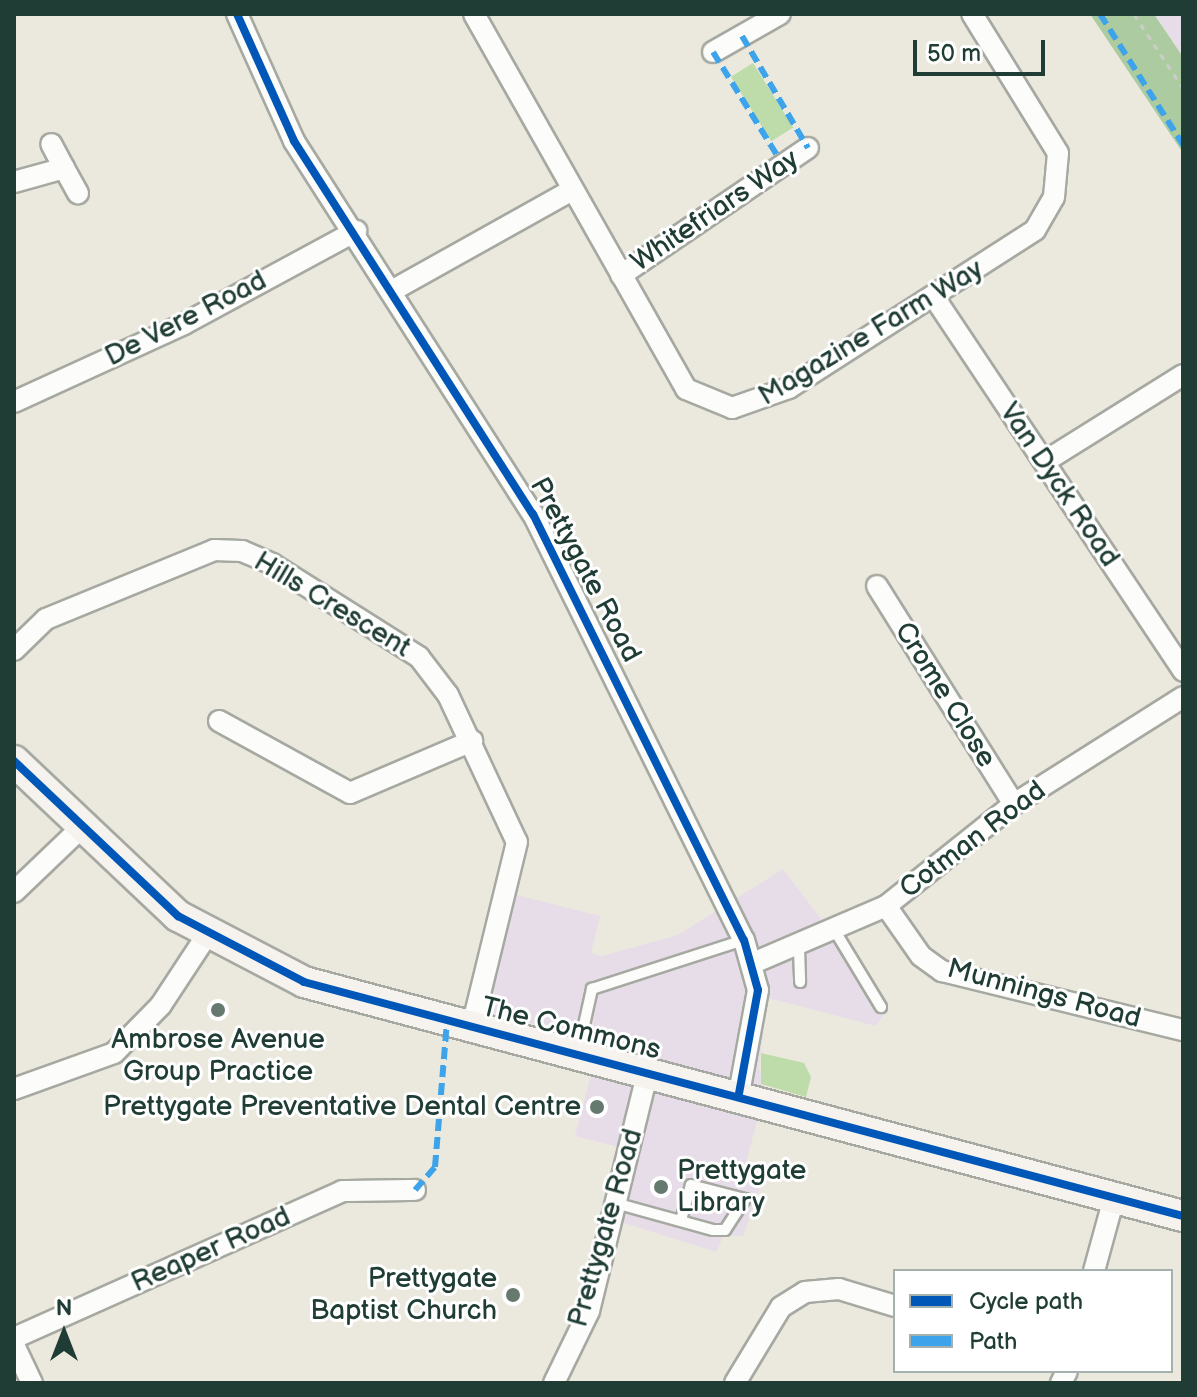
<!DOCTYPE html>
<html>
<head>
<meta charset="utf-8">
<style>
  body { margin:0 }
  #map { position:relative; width:1197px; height:1397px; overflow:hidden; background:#ebe9dd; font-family:"Balsamiq Sans",sans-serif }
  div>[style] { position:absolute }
  .built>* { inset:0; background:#e7dde8 }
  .green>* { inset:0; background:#bedbaa; transform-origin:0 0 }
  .forest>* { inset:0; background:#adcba0 }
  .path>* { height:3px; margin-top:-1.5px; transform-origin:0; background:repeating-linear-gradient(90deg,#cbcdc9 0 6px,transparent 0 12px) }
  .roads { filter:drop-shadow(2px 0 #a6a9a1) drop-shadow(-2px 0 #a6a9a1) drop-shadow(0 2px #a6a9a1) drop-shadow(0 -2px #a6a9a1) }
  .lane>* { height:10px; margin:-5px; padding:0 5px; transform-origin:5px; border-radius:5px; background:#fcfcfa }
  .street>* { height:20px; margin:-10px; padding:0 10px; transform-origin:10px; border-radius:10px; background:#fcfcfa }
  .secondary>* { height:30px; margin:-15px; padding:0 15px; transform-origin:15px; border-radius:15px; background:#f6f3ef }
  .quiet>* { height:6px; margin-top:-3px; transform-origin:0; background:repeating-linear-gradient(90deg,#3da4eb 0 12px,transparent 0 18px) }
  .cycleway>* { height:8px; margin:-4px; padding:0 4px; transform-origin:4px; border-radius:4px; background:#0057b8 }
  .dots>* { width:22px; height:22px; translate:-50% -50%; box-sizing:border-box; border:4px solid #fff; border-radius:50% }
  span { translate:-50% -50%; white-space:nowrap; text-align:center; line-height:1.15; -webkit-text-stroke:6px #fff; paint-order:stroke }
  .street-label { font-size:28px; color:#1f3d34 }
  .poi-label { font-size:28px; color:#1f3d34 }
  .right { translate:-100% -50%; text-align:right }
  .left { translate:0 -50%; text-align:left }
  .frame { position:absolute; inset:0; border:16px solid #1f3d34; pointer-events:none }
  .legend { position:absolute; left:893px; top:1269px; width:280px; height:104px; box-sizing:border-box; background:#fff; border:2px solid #a5b1ae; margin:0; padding:10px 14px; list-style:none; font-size:24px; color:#1f3d34 }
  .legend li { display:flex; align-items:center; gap:16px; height:40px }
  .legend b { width:40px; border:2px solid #a5b1ae }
  .north { position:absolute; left:24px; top:1293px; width:80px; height:80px; -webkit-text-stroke:6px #fff; paint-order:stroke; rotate:0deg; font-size:22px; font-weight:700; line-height:32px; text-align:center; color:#1f3d34 }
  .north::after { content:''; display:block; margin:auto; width:28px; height:36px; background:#1f3d34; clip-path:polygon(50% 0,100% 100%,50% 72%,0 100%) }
  .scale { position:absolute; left:913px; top:40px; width:132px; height:36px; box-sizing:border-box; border:4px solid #1f3d34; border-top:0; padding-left:10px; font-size:24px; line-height:28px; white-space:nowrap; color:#1f3d34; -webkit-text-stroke:6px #fff; paint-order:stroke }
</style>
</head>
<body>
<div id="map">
  <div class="built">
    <div style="clip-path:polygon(1154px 14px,1183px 14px,1183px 57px,1159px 21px)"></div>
    <div style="clip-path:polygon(783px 869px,889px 1008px,876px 1026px,768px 998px,759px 1067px,766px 1087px,742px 1178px,761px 1186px,743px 1236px,724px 1235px,716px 1252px,621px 1222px,639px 1152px,575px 1136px,592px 1071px,589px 1038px,493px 1013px,488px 1003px,517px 895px,600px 916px,591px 953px,602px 956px,678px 935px)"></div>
  </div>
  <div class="green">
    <div style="left:753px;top:63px;width:76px;height:26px;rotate:58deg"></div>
    <div style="clip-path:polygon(761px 1053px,804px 1063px,811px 1077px,806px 1097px,761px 1084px)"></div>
  </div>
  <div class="forest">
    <div style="clip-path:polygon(1090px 14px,1154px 14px,1183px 57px,1183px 153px)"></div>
  </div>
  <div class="path">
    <div style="left:1134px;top:14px;width:89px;rotate:56.5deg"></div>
  </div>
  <div class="roads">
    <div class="lane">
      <div style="left:835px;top:931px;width:89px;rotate:58.8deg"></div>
      <div style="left:799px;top:949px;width:33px;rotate:88deg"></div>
      <div style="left:578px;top:1052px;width:65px;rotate:-77.5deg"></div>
      <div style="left:592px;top:989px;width:160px;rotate:-17.9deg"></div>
      <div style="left:615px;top:1203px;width:102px;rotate:15.4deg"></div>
      <div style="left:713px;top:1230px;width:12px"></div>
      <div style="left:725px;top:1230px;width:37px;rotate:-57deg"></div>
      <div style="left:745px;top:1199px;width:56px;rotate:-165.5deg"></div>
      <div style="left:691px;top:1185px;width:37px;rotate:106deg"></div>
    </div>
    <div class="street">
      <div style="left:237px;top:14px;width:139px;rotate:65.8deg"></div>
      <div style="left:294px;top:141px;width:443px;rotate:57.4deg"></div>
      <div style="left:533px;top:514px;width:475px;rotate:63.7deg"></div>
      <div style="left:744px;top:940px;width:52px;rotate:74.4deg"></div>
      <div style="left:758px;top:990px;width:106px;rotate:100.4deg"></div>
      <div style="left:474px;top:14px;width:431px;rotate:60.5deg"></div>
      <div style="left:686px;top:389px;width:50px;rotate:22.4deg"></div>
      <div style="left:732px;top:408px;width:60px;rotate:-19.3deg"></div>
      <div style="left:789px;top:388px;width:292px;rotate:-32.7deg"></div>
      <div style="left:1035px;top:230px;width:38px;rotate:-60deg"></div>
      <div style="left:1054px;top:197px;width:44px;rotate:-84.8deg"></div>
      <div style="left:1058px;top:153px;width:163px;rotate:-121.7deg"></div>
      <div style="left:713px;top:52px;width:77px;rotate:-29.6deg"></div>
      <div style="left:64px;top:168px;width:29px;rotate:61deg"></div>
      <div style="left:14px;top:182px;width:52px;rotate:-15.6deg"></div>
      <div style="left:64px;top:168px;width:27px;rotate:-118deg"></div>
      <div style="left:621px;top:275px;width:226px;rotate:-34.2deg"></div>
      <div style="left:395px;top:289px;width:203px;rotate:-29.2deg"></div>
      <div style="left:936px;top:300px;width:446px;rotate:56.3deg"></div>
      <div style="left:14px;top:402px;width:187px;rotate:-24.6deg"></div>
      <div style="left:184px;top:324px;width:196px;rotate:-28.4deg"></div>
      <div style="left:1044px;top:462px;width:164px;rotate:-32deg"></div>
      <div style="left:877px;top:586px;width:257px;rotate:57.9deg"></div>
      <div style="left:14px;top:650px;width:45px;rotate:-44.1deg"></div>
      <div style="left:46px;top:619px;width:182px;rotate:-22.3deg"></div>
      <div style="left:214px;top:550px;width:28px;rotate:2deg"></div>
      <div style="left:242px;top:551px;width:33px;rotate:23deg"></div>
      <div style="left:272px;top:564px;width:174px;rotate:32.3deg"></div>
      <div style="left:419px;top:657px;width:48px;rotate:52.7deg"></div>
      <div style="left:448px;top:695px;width:162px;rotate:64.9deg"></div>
      <div style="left:517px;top:842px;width:190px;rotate:103.7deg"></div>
      <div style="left:219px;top:721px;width:149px;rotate:28.8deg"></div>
      <div style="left:350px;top:793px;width:133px;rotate:-23.1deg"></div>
      <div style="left:14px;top:892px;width:91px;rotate:-43.7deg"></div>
      <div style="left:886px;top:906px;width:61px;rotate:55deg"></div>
      <div style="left:921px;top:956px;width:26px;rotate:36deg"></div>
      <div style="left:942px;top:971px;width:248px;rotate:13.8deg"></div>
      <div style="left:753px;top:963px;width:145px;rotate:-23.2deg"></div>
      <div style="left:886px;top:906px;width:164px;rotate:-38.6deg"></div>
      <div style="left:1014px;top:804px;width:200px;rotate:-32.3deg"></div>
      <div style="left:14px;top:1089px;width:106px;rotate:-19.8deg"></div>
      <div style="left:114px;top:1053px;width:67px;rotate:-45.6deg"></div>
      <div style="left:161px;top:1005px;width:84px;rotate:-56.7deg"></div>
      <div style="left:1094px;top:1271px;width:76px;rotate:-74.7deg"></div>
      <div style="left:14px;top:1338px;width:359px;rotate:-24.1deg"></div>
      <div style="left:342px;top:1191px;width:73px;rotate:-0.8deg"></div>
      <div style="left:14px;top:1345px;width:42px;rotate:64.7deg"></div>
      <div style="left:554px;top:1383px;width:80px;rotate:-64.1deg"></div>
      <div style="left:589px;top:1311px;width:248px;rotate:-76.2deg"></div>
      <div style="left:735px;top:1383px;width:89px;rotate:-58.8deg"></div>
      <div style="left:781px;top:1307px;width:28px;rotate:-32deg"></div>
      <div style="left:805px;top:1292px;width:34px;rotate:-5deg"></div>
      <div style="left:839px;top:1289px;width:59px;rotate:16.9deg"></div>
      <div style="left:1061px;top:1383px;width:13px;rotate:-63deg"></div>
    </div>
    <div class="secondary">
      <div style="left:14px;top:761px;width:226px;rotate:43.4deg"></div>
      <div style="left:178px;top:916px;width:142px;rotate:27.6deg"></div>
      <div style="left:304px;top:982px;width:910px;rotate:14.91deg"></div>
    </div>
  </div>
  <div class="quiet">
    <div style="left:1100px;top:14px;width:155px;rotate:57.6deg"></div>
    <div style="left:742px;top:36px;width:130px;rotate:59.5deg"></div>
    <div style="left:713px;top:52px;width:133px;rotate:58.2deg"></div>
    <div style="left:415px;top:1190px;width:30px;rotate:-49deg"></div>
    <div style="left:435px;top:1167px;width:146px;rotate:-85.3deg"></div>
  </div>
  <div class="cycleway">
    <div style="left:237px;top:14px;width:139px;rotate:65.8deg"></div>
    <div style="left:294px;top:141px;width:443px;rotate:57.4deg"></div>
    <div style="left:533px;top:514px;width:475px;rotate:63.7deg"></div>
    <div style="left:744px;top:940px;width:52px;rotate:74.4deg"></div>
    <div style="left:758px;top:990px;width:106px;rotate:100.4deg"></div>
    <div style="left:14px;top:761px;width:226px;rotate:43.4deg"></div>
    <div style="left:178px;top:916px;width:142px;rotate:27.6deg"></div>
    <div style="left:304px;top:982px;width:910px;rotate:14.91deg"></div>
  </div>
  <div class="dots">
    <div style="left:218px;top:1010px;background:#66796f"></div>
    <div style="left:597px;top:1107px;background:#66796f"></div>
    <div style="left:661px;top:1187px;background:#66796f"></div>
    <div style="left:513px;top:1295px;background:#66796f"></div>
  </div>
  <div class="street-label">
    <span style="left:715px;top:211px;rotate:-34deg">Whitefriars Way</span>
    <span style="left:186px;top:319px;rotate:-27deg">De Vere Road</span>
    <span style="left:871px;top:333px;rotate:-31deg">Magazine Farm Way</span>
    <span style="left:1059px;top:485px;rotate:56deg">Van Dyck Road</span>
    <span style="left:585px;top:570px;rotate:62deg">Prettygate Road</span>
    <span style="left:332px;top:605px;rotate:31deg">Hills Crescent</span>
    <span style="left:945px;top:695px;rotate:58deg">Crome Close</span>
    <span style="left:973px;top:840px;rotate:-37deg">Cotman Road</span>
    <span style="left:1044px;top:994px;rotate:15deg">Munnings Road</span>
    <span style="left:571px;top:1029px;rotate:14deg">The Commons</span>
    <span style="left:606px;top:1228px;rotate:-74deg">Prettygate Road</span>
    <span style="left:211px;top:1250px;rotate:-24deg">Reaper Road</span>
  </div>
  <div class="poi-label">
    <span style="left:218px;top:1056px">Ambrose Avenue<br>Group Practice</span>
    <span class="right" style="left:581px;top:1107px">Prettygate Preventative Dental Centre</span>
    <span class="left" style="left:677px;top:1187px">Prettygate<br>Library</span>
    <span class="right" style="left:497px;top:1295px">Prettygate<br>Baptist Church</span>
  </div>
  <div class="frame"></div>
  <ul class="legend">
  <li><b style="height:10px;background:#0057b8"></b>Cycle path</li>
  <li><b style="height:10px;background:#3da4eb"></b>Path</li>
  </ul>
  <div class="north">N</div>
  <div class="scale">50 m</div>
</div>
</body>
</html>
